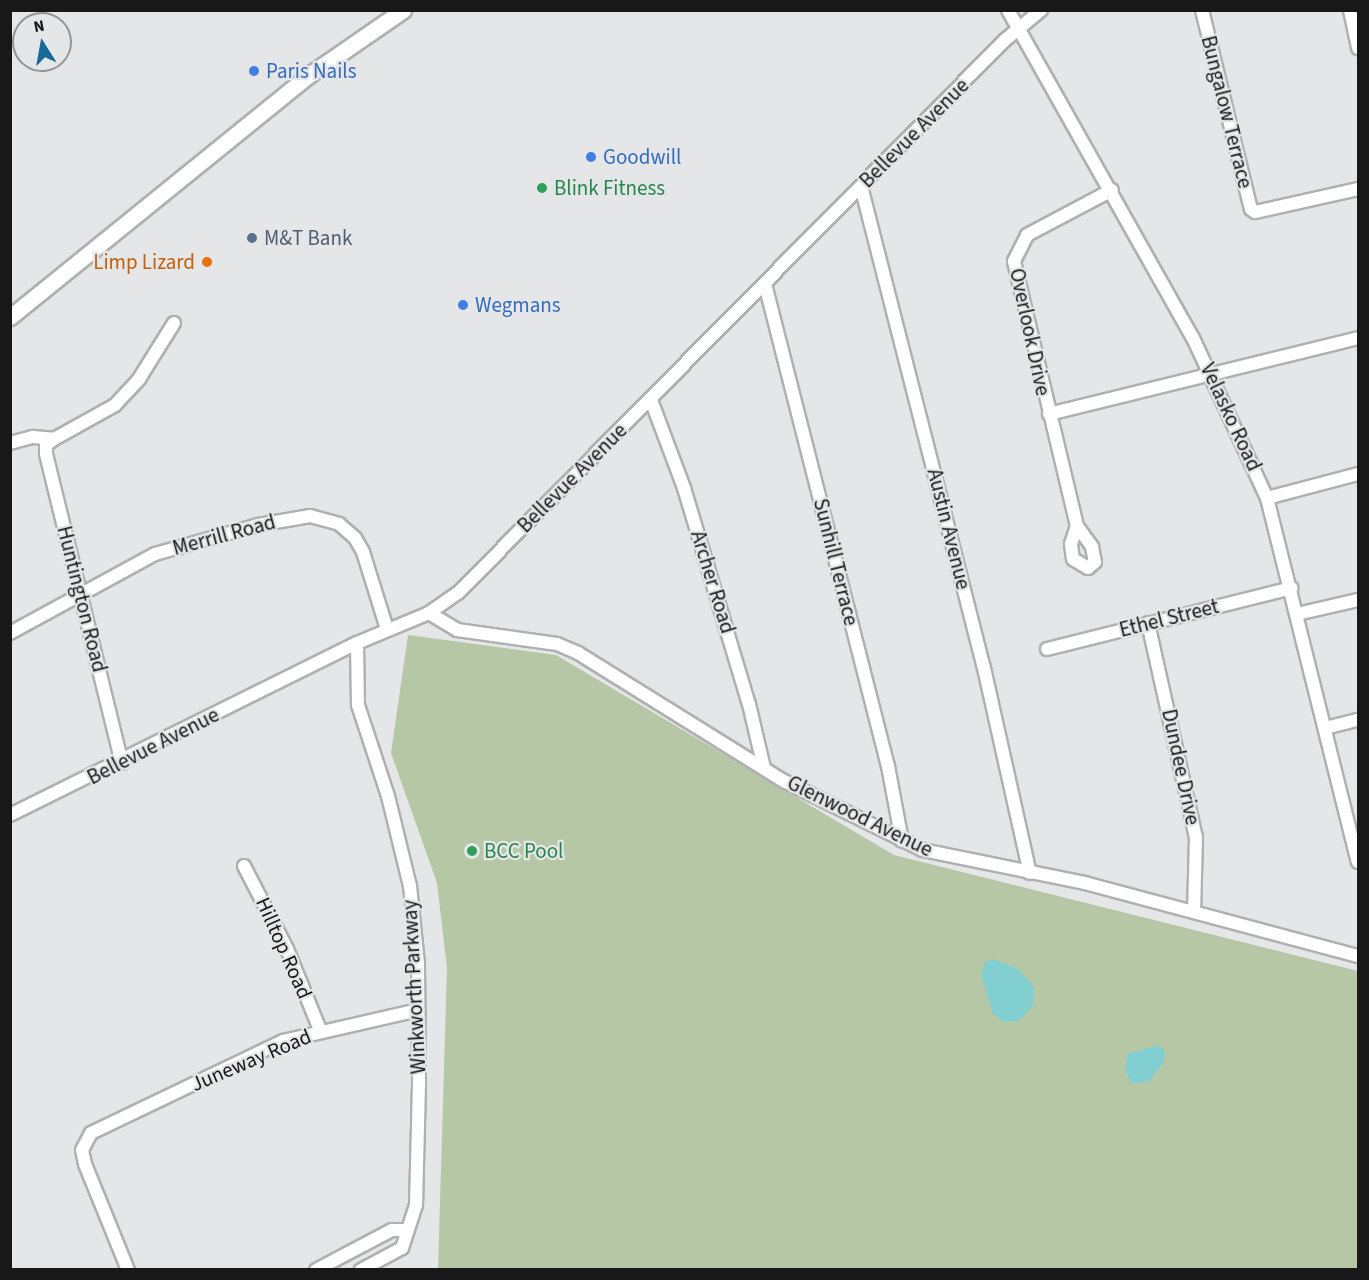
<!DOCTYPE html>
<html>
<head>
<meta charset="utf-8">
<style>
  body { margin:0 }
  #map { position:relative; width:1369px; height:1280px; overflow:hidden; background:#e5e6e8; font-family:"Source Sans 3",sans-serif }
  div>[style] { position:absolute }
  .green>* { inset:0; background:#b6c7a6 }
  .water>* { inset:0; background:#82cfd1 }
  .roads { filter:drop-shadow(2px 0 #afb0b1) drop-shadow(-2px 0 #afb0b1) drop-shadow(0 2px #afb0b1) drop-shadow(0 -2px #afb0b1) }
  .minor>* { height:12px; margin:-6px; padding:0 6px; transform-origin:6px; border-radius:6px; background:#fff }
  .major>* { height:15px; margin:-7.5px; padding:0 7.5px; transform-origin:7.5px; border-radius:7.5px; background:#fff }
  .dots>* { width:16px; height:16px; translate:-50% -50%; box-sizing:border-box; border:3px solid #e5e6e8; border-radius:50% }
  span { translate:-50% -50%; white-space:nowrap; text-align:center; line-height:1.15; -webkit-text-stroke:4.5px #e5e6e8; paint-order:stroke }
  .shop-label { font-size:21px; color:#366cbe }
  .left { translate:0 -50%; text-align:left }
  .street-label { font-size:21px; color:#181819 }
  .leisure-label { font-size:21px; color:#27864d }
  .service-label { font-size:21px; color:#4e5e75 }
  .food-label { font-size:21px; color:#c56008 }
  .right { translate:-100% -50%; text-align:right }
  .frame { position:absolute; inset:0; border:12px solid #181819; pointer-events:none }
  .north { position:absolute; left:12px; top:12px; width:60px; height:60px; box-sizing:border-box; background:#e5e6e8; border:2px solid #939495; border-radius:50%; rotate:349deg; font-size:16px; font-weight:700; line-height:24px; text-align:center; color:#181819 }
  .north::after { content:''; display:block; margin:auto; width:21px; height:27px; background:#17699a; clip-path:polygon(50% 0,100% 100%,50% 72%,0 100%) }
</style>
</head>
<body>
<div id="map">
  <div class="green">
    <div style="clip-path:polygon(408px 635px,556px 655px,894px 855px,1358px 971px,1358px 1269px,438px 1269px,447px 968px,437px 883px,391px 753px)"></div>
  </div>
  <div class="water">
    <div style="clip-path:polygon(993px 959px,1018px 969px,1034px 987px,1033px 1005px,1019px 1021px,1003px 1022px,993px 1014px,981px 975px,985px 962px)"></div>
    <div style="clip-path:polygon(1158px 1045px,1165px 1052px,1164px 1061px,1149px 1082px,1131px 1083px,1125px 1069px,1128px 1054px)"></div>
  </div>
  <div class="roads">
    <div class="minor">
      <div style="left:1008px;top:10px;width:377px;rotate:60.6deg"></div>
      <div style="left:1193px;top:338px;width:176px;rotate:65.2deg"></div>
      <div style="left:1267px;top:498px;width:375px;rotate:76deg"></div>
      <div style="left:1202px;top:10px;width:205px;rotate:76.2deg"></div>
      <div style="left:1251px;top:209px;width:5px;rotate:37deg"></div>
      <div style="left:1255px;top:212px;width:106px;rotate:-12.6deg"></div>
      <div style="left:1350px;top:10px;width:39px;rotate:78deg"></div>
      <div style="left:861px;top:186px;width:497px;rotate:75.7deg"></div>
      <div style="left:984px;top:668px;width:210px;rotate:77.4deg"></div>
      <div style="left:765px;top:284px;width:497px;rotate:75.7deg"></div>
      <div style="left:888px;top:766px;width:76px;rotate:79.4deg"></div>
      <div style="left:651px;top:400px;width:94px;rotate:69.4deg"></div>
      <div style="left:684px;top:488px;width:226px;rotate:73.3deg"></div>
      <div style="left:749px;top:704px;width:66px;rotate:76.8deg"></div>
      <div style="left:1049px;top:414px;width:318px;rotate:-13.8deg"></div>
      <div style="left:54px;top:439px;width:10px;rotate:143deg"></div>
      <div style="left:46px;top:445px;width:9px;rotate:90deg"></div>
      <div style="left:46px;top:454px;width:318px;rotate:76.2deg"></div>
      <div style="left:10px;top:443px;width:24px;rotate:-15deg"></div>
      <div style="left:33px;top:437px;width:21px;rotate:5deg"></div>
      <div style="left:54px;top:439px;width:70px;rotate:-29.1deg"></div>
      <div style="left:115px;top:405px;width:35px;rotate:-47deg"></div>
      <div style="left:139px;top:379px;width:66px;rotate:-58deg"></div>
      <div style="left:1267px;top:498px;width:94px;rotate:-14.8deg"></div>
      <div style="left:1077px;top:526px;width:272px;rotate:-103.4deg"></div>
      <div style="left:1014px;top:261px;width:29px;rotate:-63deg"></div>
      <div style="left:1027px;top:235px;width:96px;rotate:-27.9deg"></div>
      <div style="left:1077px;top:526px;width:26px;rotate:54deg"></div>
      <div style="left:1092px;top:547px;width:15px;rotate:79deg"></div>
      <div style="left:1095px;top:562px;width:9px;rotate:139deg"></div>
      <div style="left:1088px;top:568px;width:17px;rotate:-149deg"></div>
      <div style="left:1073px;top:559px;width:15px;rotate:-98deg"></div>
      <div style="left:1071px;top:544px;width:19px;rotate:-72deg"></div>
      <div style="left:429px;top:613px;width:33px;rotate:31deg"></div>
      <div style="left:457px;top:630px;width:101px;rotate:8deg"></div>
      <div style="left:557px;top:644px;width:23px;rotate:23deg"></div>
      <div style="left:578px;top:653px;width:243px;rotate:31.9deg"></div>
      <div style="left:784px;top:781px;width:155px;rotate:26.4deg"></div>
      <div style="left:923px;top:850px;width:165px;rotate:11.5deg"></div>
      <div style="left:1085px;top:883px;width:283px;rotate:15deg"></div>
      <div style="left:1297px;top:614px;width:63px;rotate:-12.9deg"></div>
      <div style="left:1148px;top:623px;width:219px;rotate:77.4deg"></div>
      <div style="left:1196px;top:837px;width:75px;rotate:91.5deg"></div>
      <div style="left:10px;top:633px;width:165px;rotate:-28.6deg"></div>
      <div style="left:155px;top:554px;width:107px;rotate:-15.7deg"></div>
      <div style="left:258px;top:525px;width:53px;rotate:-9.8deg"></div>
      <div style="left:310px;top:516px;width:30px;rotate:15deg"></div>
      <div style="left:339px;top:524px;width:21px;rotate:41deg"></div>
      <div style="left:355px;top:538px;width:16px;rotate:60deg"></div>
      <div style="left:363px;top:552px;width:81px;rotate:72.7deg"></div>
      <div style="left:357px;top:643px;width:62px;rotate:89.1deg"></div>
      <div style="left:358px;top:705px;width:96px;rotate:71.8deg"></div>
      <div style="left:388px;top:796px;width:93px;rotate:76.3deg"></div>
      <div style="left:410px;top:886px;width:78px;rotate:84.1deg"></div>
      <div style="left:418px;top:964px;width:120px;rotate:89.5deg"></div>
      <div style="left:419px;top:1084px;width:121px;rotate:91.4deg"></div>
      <div style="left:416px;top:1205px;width:45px;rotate:108deg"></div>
      <div style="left:402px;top:1248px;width:47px;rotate:151.8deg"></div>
      <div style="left:1047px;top:649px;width:252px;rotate:-14deg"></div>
      <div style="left:1325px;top:728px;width:34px;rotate:-14deg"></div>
      <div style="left:10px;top:815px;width:387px;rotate:-26.4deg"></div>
      <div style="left:357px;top:643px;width:78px;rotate:-22.6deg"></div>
      <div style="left:429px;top:613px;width:35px;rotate:-35deg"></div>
      <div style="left:458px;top:593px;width:778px;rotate:-45.31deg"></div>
      <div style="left:1005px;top:40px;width:47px;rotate:-39.8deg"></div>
      <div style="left:244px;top:866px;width:93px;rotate:62.6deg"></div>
      <div style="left:287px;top:949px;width:87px;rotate:67.8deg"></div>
      <div style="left:128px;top:1270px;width:114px;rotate:-112.1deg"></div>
      <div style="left:85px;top:1164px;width:14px;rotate:-102deg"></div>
      <div style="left:82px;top:1150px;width:19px;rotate:-62deg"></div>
      <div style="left:91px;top:1133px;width:213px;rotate:-25.6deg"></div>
      <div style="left:283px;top:1041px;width:139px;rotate:-12.9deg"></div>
      <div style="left:316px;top:1270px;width:86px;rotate:-27.8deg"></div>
      <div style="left:392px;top:1230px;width:15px"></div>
    </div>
    <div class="major">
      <div style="left:10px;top:317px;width:381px;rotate:-39deg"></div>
      <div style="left:306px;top:77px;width:118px;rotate:-34.6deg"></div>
    </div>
  </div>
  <div class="dots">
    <div style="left:254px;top:71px;background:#3f7fe0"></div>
    <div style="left:591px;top:157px;background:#3f7fe0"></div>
    <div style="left:542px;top:188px;background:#2e9e5b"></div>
    <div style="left:252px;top:238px;background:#5c6f8a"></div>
    <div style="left:207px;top:262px;background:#e8710a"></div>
    <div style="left:463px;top:305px;background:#3f7fe0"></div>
    <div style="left:472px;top:851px;background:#2e9e5b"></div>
  </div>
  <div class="shop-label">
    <span class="left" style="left:266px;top:71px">Paris Nails</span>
    <span class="left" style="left:603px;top:157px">Goodwill</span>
    <span class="left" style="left:475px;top:305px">Wegmans</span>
  </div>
  <div class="street-label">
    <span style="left:1227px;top:112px;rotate:76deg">Bungalow Terrace</span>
    <span style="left:914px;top:133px;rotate:-45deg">Bellevue Avenue</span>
    <span style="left:1030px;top:332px;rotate:78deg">Overlook Drive</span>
    <span style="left:1231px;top:417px;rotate:65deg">Velasko Road</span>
    <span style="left:572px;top:478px;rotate:-45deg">Bellevue Avenue</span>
    <span style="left:949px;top:529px;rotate:76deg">Austin Avenue</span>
    <span style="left:224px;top:535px;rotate:-15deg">Merrill Road</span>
    <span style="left:836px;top:562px;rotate:76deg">Sunhill Terrace</span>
    <span style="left:713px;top:582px;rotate:73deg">Archer Road</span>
    <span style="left:82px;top:599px;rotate:76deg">Huntington Road</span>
    <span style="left:1169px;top:618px;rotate:-14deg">Ethel Street</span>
    <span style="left:153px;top:746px;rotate:-27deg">Bellevue Avenue</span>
    <span style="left:1181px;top:767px;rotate:78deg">Dundee Drive</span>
    <span style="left:860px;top:816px;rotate:26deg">Glenwood Avenue</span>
    <span style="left:284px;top:948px;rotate:66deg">Hilltop Road</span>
    <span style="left:414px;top:987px;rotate:-93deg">Winkworth Parkway</span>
    <span style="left:251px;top:1060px;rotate:-23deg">Juneway Road</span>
  </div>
  <div class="leisure-label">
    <span class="left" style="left:554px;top:188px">Blink Fitness</span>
    <span class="left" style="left:484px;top:851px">BCC Pool</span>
  </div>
  <div class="service-label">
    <span class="left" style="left:264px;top:238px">M&amp;T Bank</span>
  </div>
  <div class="food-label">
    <span class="right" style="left:195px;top:262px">Limp Lizard</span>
  </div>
  <div class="frame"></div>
  <div class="north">N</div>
</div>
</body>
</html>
